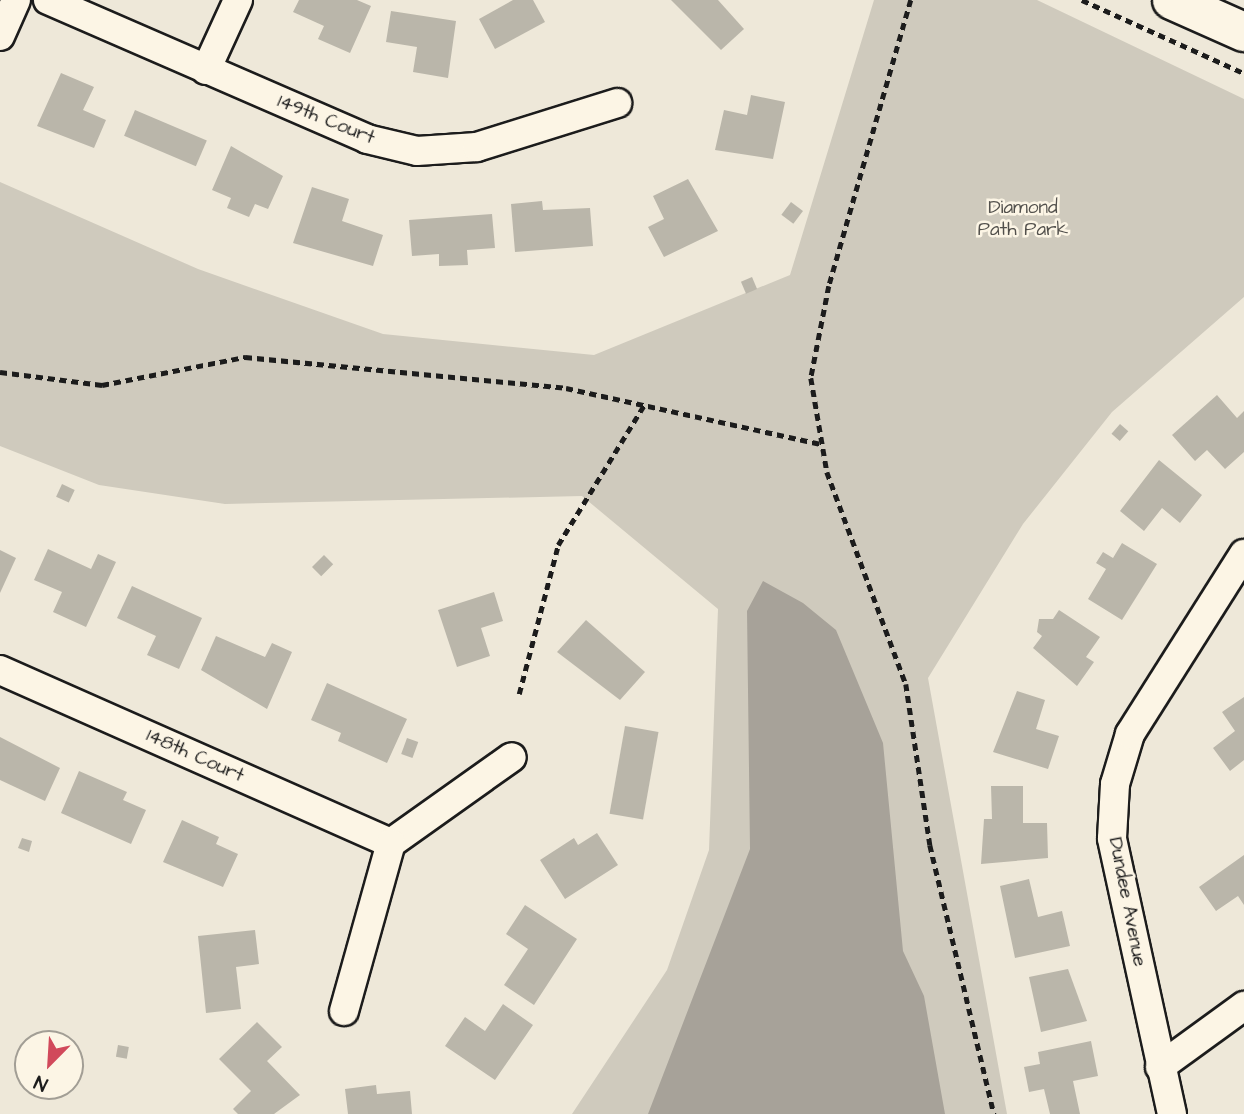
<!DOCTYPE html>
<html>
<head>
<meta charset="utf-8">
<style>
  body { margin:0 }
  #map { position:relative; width:1244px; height:1114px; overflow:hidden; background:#eee8d9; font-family:"Architects Daughter",sans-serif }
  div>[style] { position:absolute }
  .green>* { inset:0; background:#cfcabd }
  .water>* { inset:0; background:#a7a299 }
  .building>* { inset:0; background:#bab6aa; transform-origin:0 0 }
  .path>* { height:4.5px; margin-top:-2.25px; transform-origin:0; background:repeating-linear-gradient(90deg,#1c1c1c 0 7px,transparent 0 12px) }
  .roads { filter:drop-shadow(2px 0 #1c1c1c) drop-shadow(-2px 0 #1c1c1c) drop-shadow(0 2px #1c1c1c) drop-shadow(0 -2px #1c1c1c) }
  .street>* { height:28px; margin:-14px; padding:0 14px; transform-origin:14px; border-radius:14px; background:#fcf5e5 }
  .highway>* { height:38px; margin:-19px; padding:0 19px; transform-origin:19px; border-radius:19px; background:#fcf5e5 }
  span { translate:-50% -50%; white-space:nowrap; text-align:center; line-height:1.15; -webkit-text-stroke:5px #fcf5e5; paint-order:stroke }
  .street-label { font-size:19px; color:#1c1c1c }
  .park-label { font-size:19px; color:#52504c }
  .north { position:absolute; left:14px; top:1030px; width:70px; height:70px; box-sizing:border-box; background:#fcf5e5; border:2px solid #a29e95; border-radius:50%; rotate:204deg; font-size:19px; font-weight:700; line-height:28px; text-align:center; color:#1c1c1c }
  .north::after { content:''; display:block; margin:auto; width:24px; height:32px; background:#d1495b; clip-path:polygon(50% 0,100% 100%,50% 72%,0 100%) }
</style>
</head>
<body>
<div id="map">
  <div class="green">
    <div style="clip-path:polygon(874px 0,1037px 0,1244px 99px,1244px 297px,1112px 412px,1023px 524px,928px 678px,1007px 1114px,572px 1114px,667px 970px,709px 850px,718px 609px,582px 496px,225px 504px,99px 485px,0 446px,0 182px,198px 269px,383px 334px,594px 355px,790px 275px)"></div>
  </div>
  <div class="water">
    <div style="clip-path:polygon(763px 581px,803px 603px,836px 630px,883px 743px,903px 951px,924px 996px,945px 1114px,648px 1114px,750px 849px,747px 611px)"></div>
  </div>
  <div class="building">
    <div style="clip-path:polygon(299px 0,357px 0,371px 6px,350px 53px,318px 39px,324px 26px,293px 12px)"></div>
    <div style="clip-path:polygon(513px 0,533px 0,545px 22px,495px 49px,479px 19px)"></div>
    <div style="clip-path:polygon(671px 0,718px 0,744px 29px,721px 50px)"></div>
    <div style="clip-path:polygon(391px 11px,456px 21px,448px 78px,413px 72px,417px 47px,386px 42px)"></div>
    <div style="clip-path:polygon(61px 73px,94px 87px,83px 110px,106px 120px,94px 148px,37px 126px)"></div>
    <div style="clip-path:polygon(751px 95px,785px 102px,773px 159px,715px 150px,724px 110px,747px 115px)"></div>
    <div style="left:135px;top:110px;width:78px;height:28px;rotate:23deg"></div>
    <div style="clip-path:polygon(231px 146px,283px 176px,268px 209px,255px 204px,249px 217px,227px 208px,231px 198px,212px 190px)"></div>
    <div style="clip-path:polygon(688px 179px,718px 231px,664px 257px,648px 227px,664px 219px,653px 196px)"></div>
    <div style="clip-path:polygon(312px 187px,349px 199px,342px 221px,383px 235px,373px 266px,293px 243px)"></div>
    <div style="clip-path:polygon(542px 201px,543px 210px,590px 208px,593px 246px,515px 252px,511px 204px)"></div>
    <div style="left:791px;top:202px;width:15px;height:16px;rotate:37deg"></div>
    <div style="clip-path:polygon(492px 214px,495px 248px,467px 250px,468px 265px,439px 266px,439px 254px,412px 256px,409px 220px)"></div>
    <div style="left:752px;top:277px;width:13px;height:12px;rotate:67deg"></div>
    <div style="clip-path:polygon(1217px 395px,1237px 418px,1244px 411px,1244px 452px,1225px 469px,1207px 450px,1195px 461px,1172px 435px)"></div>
    <div style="left:1120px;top:424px;width:11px;height:13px;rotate:41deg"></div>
    <div style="clip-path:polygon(1159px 460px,1202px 495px,1180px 523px,1162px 508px,1144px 531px,1120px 511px)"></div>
    <div style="left:62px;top:484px;width:14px;height:14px;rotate:25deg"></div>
    <div style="clip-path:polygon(1122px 543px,1157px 564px,1122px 620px,1088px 599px,1106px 569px,1096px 563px,1103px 552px,1113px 558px)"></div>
    <div style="clip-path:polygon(48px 549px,91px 569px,98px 554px,116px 562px,86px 627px,53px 612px,62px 592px,34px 580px)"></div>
    <div style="clip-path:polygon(0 550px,16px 558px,0 593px)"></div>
    <div style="left:324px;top:555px;width:13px;height:17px;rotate:45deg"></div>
    <div style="clip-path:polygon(132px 586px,202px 618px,179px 669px,147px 655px,156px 636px,117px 618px)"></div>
    <div style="clip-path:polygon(494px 592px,503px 621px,481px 628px,490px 656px,457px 667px,438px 610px)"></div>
    <div style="clip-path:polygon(1059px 610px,1100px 637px,1086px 657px,1094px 662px,1077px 686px,1033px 648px,1042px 636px,1037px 632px,1039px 619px,1053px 619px)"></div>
    <div style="clip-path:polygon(586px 620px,645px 672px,620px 700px,557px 652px)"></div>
    <div style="clip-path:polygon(216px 636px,265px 657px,272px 643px,292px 652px,267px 709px,201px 670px)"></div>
    <div style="clip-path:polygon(327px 683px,407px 719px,387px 763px,338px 741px,341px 733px,311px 720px)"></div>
    <div style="clip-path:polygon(1017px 691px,1045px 700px,1036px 729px,1059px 736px,1048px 769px,993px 752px)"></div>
    <div style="clip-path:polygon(1244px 697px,1244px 760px,1230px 771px,1213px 748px,1235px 731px,1222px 712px)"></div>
    <div style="left:625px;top:726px;width:34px;height:89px;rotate:10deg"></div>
    <div style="clip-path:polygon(0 737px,60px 768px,45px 801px,0 780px)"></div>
    <div style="left:407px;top:738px;width:12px;height:17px;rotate:20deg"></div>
    <div style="clip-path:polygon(79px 771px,127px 792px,123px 800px,146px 810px,131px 844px,61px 813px)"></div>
    <div style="clip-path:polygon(991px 786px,1023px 786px,1023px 823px,1047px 823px,1048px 858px,981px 864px,984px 819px,992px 819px)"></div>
    <div style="clip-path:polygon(182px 820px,219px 837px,216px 844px,238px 854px,223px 887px,163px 862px)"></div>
    <div style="clip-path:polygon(597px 833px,618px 865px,565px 899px,540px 860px,574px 838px,578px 845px)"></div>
    <div style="clip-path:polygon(22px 838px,32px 841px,29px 852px,18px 848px)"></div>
    <div style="clip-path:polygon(1244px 855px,1244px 905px,1238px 896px,1216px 911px,1199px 887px)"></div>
    <div style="clip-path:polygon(1029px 879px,1038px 917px,1062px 911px,1070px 946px,1015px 958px,1000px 886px)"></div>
    <div style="clip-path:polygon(525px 905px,577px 939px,534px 1005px,504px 985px,528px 949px,506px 934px)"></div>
    <div style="clip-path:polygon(255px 930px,259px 964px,236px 967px,241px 1009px,206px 1013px,198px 936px)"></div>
    <div style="clip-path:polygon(1068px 969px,1087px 1021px,1041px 1032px,1029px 977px)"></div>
    <div style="clip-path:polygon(503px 1004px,533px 1025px,495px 1080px,445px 1046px,465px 1017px,485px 1031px)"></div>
    <div style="clip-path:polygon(257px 1022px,282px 1047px,267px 1061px,300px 1095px,274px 1114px,238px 1114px,233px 1109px,251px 1091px,219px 1059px)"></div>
    <div style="clip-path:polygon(1091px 1041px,1098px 1076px,1073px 1081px,1080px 1114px,1050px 1114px,1044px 1089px,1029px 1092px,1024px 1067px,1040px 1064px,1038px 1052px)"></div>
    <div style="left:118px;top:1045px;width:11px;height:12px;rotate:10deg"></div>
    <div style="clip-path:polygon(73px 1054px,83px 1056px,79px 1070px,70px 1067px)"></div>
    <div style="clip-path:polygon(376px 1085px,377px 1094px,410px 1091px,412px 1114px,348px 1114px,345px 1089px)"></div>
  </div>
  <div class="path">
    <div style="left:911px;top:0;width:298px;rotate:106deg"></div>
    <div style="left:829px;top:286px;width:94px;rotate:101.1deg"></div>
    <div style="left:811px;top:378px;width:95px;rotate:80.3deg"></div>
    <div style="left:827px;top:472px;width:226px;rotate:69.6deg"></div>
    <div style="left:906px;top:684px;width:163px;rotate:81.5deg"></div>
    <div style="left:930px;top:845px;width:277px;rotate:76.6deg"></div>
    <div style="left:1082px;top:0;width:178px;rotate:24.3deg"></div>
    <div style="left:0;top:372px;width:103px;rotate:7.3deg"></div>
    <div style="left:102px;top:385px;width:146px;rotate:-11.1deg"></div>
    <div style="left:245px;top:357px;width:322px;rotate:5.5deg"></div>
    <div style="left:566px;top:388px;width:261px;rotate:12.4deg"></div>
    <div style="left:519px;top:694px;width:154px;rotate:-75.3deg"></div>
    <div style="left:558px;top:545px;width:164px;rotate:-58.4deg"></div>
  </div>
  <div class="roads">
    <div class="street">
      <div style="left:48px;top:0;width:348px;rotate:23.5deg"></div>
      <div style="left:367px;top:139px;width:51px;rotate:13.5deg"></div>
      <div style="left:417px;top:151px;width:60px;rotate:-3.8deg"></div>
      <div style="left:477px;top:147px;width:147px;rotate:-17.4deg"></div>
      <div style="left:0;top:36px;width:39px;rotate:-66deg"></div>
      <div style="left:206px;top:70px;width:77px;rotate:-65.4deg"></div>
      <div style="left:0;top:670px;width:428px;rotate:23.9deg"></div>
      <div style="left:391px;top:843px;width:148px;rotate:-35.4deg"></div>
      <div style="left:344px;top:1011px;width:174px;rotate:-74.4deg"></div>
      <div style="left:1160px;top:1067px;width:104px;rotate:-36deg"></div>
      <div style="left:1172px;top:1114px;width:282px;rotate:-102.3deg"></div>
      <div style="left:1112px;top:838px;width:54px;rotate:-86.8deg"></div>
      <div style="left:1115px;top:784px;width:52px;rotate:-73.3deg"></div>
      <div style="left:1130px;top:734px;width:213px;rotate:-57.7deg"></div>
    </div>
    <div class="highway">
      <div style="left:1172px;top:0;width:79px;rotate:24deg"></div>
    </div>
  </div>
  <div class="street-label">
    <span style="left:326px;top:120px;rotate:22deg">149th Court</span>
    <span style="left:195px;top:756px;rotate:24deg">148th Court</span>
    <span style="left:1127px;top:902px;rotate:79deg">Dundee Avenue</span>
  </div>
  <div class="park-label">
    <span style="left:1023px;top:219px">Diamond<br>Path Park</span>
  </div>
  <div class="north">N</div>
</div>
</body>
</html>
